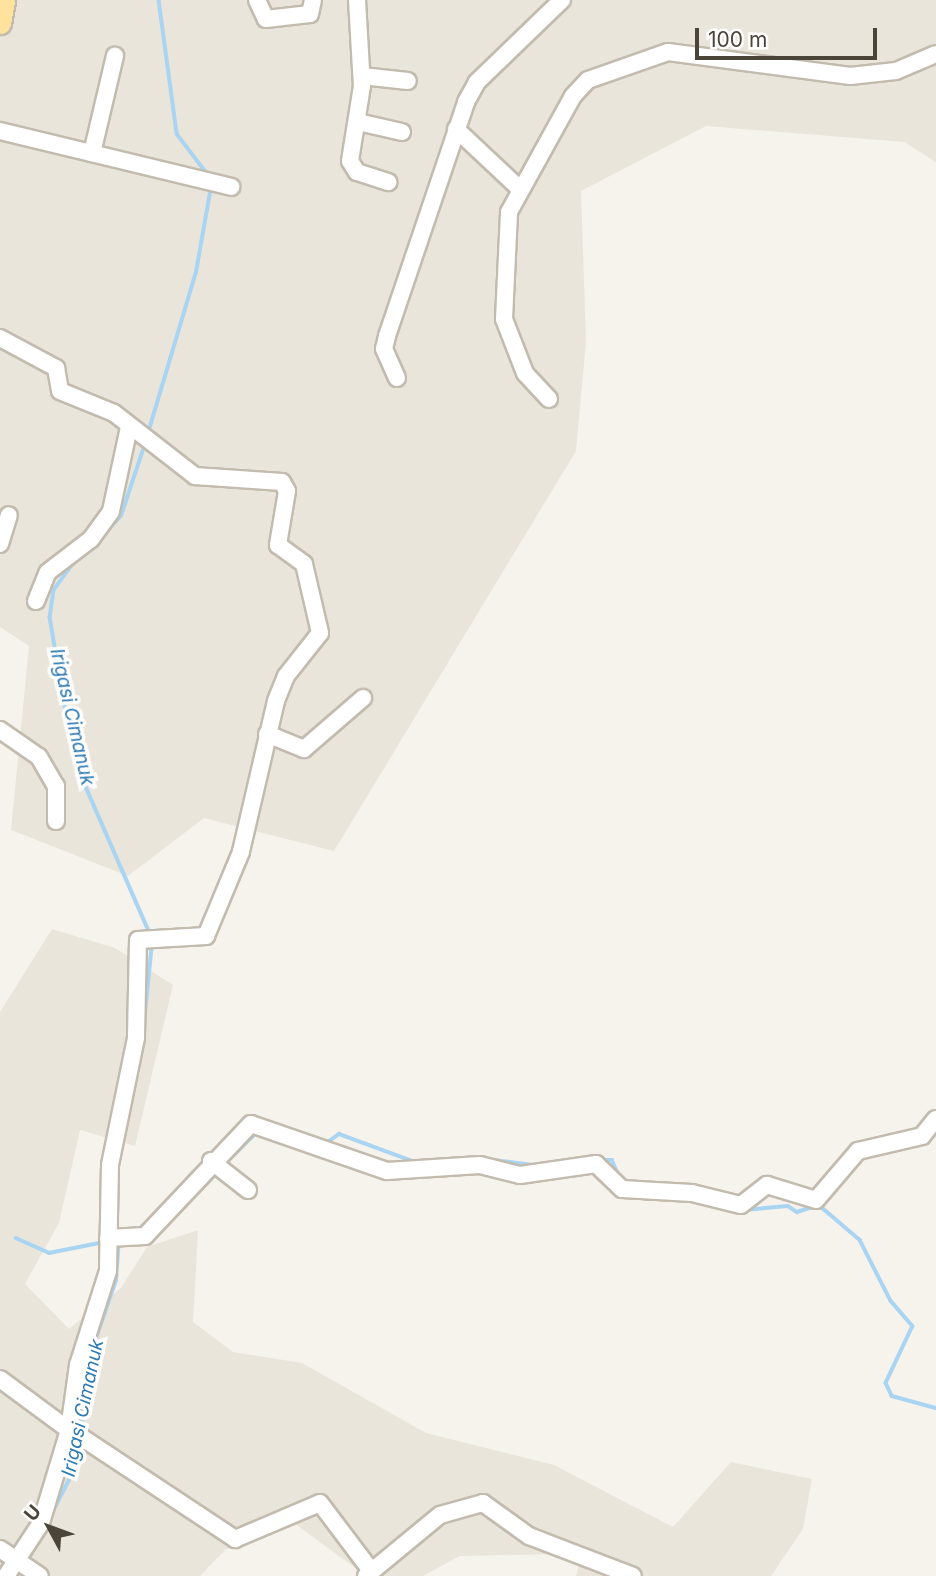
<!DOCTYPE html>
<html>
<head>
<meta charset="utf-8">
<style>
  body { margin:0 }
  #map { position:relative; width:936px; height:1576px; overflow:hidden; background:#f6f3ec; font-family:Inter,sans-serif }
  div>[style] { position:absolute }
  .residential>* { inset:0; background:#eae5da }
  .stream>* { height:3.5px; margin:-1.75px; padding:0 1.75px; transform-origin:1.75px; border-radius:1.75px; background:#a9d4f2 }
  .roads { filter:drop-shadow(2px 0 #c2bbae) drop-shadow(-2px 0 #c2bbae) drop-shadow(0 2px #c2bbae) drop-shadow(0 -2px #c2bbae) }
  .minor>* { height:16px; margin:-8px; padding:0 8px; transform-origin:8px; border-radius:8px; background:#fff }
  .major>* { height:21px; margin:-10.5px; padding:0 10.5px; transform-origin:10.5px; border-radius:10.5px; background:#ffe39c }
  span { translate:-50% -50%; white-space:nowrap; text-align:center; line-height:1.15; -webkit-text-stroke:7px #fff; paint-order:stroke }
  .water-label { font-size:19px; color:#2e7ab2; font-style:italic }
  .north { position:absolute; left:14px; top:1492px; width:70px; height:70px; -webkit-text-stroke:5px #fff; paint-order:stroke; rotate:311deg; font-size:19px; font-weight:700; line-height:28px; text-align:center; color:#4b4439 }
  .north::after { content:''; display:block; margin:auto; width:24px; height:32px; background:#4b4439; clip-path:polygon(50% 0,100% 100%,50% 72%,0 100%) }
  .scale { position:absolute; left:695px; top:28px; width:182px; height:32px; box-sizing:border-box; border:4px solid #4b4439; border-top:0; padding-left:9px; font-size:21px; line-height:24px; white-space:nowrap; color:#4b4439; -webkit-text-stroke:5px #fff; paint-order:stroke }
</style>
</head>
<body>
<div id="map">
  <div class="residential">
    <div style="clip-path:polygon(0 0,936px 0,936px 162px,904px 142px,706px 126px,581px 191px,586px 342px,576px 451px,334px 851px,204px 818px,128px 876px,11px 830px,29px 646px,0 627px)"></div>
    <div style="clip-path:polygon(52px 929px,115px 948px,173px 985px,135px 1146px,80px 1130px,59px 1223px,25px 1284px,69px 1329px,121px 1288px,147px 1247px,198px 1230px,193px 1322px,233px 1352px,302px 1363px,426px 1433px,554px 1465px,673px 1527px,731px 1462px,812px 1479px,803px 1529px,771px 1576px,576px 1576px,579px 1566px,563px 1554px,460px 1556px,423px 1576px,366px 1576px,290px 1520px,225px 1550px,200px 1576px,0 1576px,0 1012px)"></div>
  </div>
  <div class="stream">
    <div style="left:159px;top:0;width:135px;rotate:82.3deg"></div>
    <div style="left:177px;top:134px;width:53px;rotate:52.7deg"></div>
    <div style="left:148px;top:433px;width:168px;rotate:-73.4deg"></div>
    <div style="left:196px;top:272px;width:86px;rotate:-80deg"></div>
    <div style="left:100px;top:539px;width:31px;rotate:-48deg"></div>
    <div style="left:121px;top:516px;width:76px;rotate:-71.6deg"></div>
    <div style="left:76px;top:560px;width:37px;rotate:126deg"></div>
    <div style="left:54px;top:590px;width:27px;rotate:98deg"></div>
    <div style="left:50px;top:617px;width:95px;rotate:80.3deg"></div>
    <div style="left:66px;top:711px;width:71px;rotate:76.2deg"></div>
    <div style="left:83px;top:780px;width:170px;rotate:66.4deg"></div>
    <div style="left:143px;top:1033px;width:90px;rotate:-84.3deg"></div>
    <div style="left:124px;top:1136px;width:76px;rotate:-78.5deg"></div>
    <div style="left:324px;top:1145px;width:19px;rotate:-36deg"></div>
    <div style="left:339px;top:1134px;width:81px;rotate:20.2deg"></div>
    <div style="left:486px;top:1159px;width:47px;rotate:7.3deg"></div>
    <div style="left:440px;top:1160px;width:21px"></div>
    <div style="left:578px;top:1160px;width:34px"></div>
    <div style="left:612px;top:1160px;width:20px;rotate:66deg"></div>
    <div style="left:223px;top:1166px;width:48px;rotate:-45deg"></div>
    <div style="left:701px;top:1203px;width:30px;rotate:14deg"></div>
    <div style="left:744px;top:1210px;width:44px;rotate:-5.2deg"></div>
    <div style="left:788px;top:1206px;width:11px;rotate:34deg"></div>
    <div style="left:797px;top:1212px;width:23px;rotate:-18deg"></div>
    <div style="left:819px;top:1205px;width:54px;rotate:40.5deg"></div>
    <div style="left:860px;top:1240px;width:68px;rotate:63.1deg"></div>
    <div style="left:891px;top:1301px;width:33px;rotate:49deg"></div>
    <div style="left:913px;top:1326px;width:63px;rotate:115.3deg"></div>
    <div style="left:886px;top:1383px;width:14px;rotate:65deg"></div>
    <div style="left:892px;top:1396px;width:46px;rotate:15.3deg"></div>
    <div style="left:177px;top:1214px;width:59px;rotate:-45.7deg"></div>
    <div style="left:16px;top:1238px;width:36px;rotate:24deg"></div>
    <div style="left:49px;top:1253px;width:56px;rotate:-11.3deg"></div>
    <div style="left:81px;top:1431px;width:72px;rotate:-83.7deg"></div>
    <div style="left:89px;top:1359px;width:83px;rotate:-71.1deg"></div>
    <div style="left:116px;top:1280px;width:39px;rotate:-86deg"></div>
    <div style="left:27px;top:1562px;width:92px;rotate:-62.9deg"></div>
    <div style="left:69px;top:1480px;width:39px;rotate:-75deg"></div>
  </div>
  <div class="roads">
    <div class="minor">
      <div style="left:257px;top:0;width:21px;rotate:65deg"></div>
      <div style="left:266px;top:19px;width:44px;rotate:-6.5deg"></div>
      <div style="left:310px;top:14px;width:14px;rotate:-78deg"></div>
      <div style="left:357px;top:0;width:86px;rotate:86.7deg"></div>
      <div style="left:362px;top:86px;width:76px;rotate:99.1deg"></div>
      <div style="left:350px;top:161px;width:13px;rotate:58deg"></div>
      <div style="left:357px;top:172px;width:33px;rotate:18deg"></div>
      <div style="left:362px;top:76px;width:46px;rotate:6.2deg"></div>
      <div style="left:358px;top:122px;width:45px;rotate:12.8deg"></div>
      <div style="left:456px;top:129px;width:88px;rotate:43.2deg"></div>
      <div style="left:0;top:131px;width:238px;rotate:13.6deg"></div>
      <div style="left:92px;top:153px;width:100px;rotate:-76.7deg"></div>
      <div style="left:0;top:338px;width:64px;rotate:28.2deg"></div>
      <div style="left:56px;top:368px;width:23px;rotate:80deg"></div>
      <div style="left:60px;top:391px;width:58px;rotate:22.2deg"></div>
      <div style="left:114px;top:413px;width:103px;rotate:37.9deg"></div>
      <div style="left:195px;top:476px;width:87px;rotate:3.9deg"></div>
      <div style="left:282px;top:482px;width:10px;rotate:61deg"></div>
      <div style="left:287px;top:491px;width:55px;rotate:99.5deg"></div>
      <div style="left:278px;top:545px;width:32px;rotate:36deg"></div>
      <div style="left:304px;top:564px;width:71px;rotate:76.9deg"></div>
      <div style="left:320px;top:633px;width:55px;rotate:128.3deg"></div>
      <div style="left:286px;top:676px;width:27px;rotate:112deg"></div>
      <div style="left:276px;top:701px;width:155px;rotate:103.1deg"></div>
      <div style="left:241px;top:852px;width:91px;rotate:112.6deg"></div>
      <div style="left:206px;top:936px;width:68px;rotate:176.6deg"></div>
      <div style="left:138px;top:940px;width:98px;rotate:91.2deg"></div>
      <div style="left:136px;top:1038px;width:130px;rotate:101.6deg"></div>
      <div style="left:110px;top:1165px;width:106px;rotate:91.1deg"></div>
      <div style="left:108px;top:1271px;width:99px;rotate:107.7deg"></div>
      <div style="left:78px;top:1365px;width:66px;rotate:97.9deg"></div>
      <div style="left:397px;top:378px;width:32px;rotate:-114deg"></div>
      <div style="left:384px;top:349px;width:13px;rotate:-77deg"></div>
      <div style="left:387px;top:336px;width:247px;rotate:-71.3deg"></div>
      <div style="left:466px;top:102px;width:23px;rotate:-61deg"></div>
      <div style="left:477px;top:82px;width:118px;rotate:-44deg"></div>
      <div style="left:549px;top:399px;width:35px;rotate:-133deg"></div>
      <div style="left:525px;top:373px;width:58px;rotate:-111.3deg"></div>
      <div style="left:504px;top:319px;width:107px;rotate:-87.3deg"></div>
      <div style="left:509px;top:212px;width:132px;rotate:-61.1deg"></div>
      <div style="left:573px;top:96px;width:22px;rotate:-47deg"></div>
      <div style="left:588px;top:80px;width:85px;rotate:-19.3deg"></div>
      <div style="left:668px;top:52px;width:184px;rotate:7.5deg"></div>
      <div style="left:850px;top:76px;width:46px;rotate:-6.2deg"></div>
      <div style="left:896px;top:71px;width:43px;rotate:-23deg"></div>
      <div style="left:0;top:544px;width:30px;rotate:-73deg"></div>
      <div style="left:36px;top:601px;width:31px;rotate:-68deg"></div>
      <div style="left:48px;top:572px;width:54px;rotate:-37.5deg"></div>
      <div style="left:91px;top:539px;width:34px;rotate:-54deg"></div>
      <div style="left:111px;top:511px;width:86px;rotate:-77.9deg"></div>
      <div style="left:0;top:730px;width:47px;rotate:34.7deg"></div>
      <div style="left:39px;top:757px;width:34px;rotate:60deg"></div>
      <div style="left:56px;top:786px;width:35px;rotate:90deg"></div>
      <div style="left:267px;top:734px;width:40px;rotate:22deg"></div>
      <div style="left:304px;top:749px;width:78px;rotate:-40.8deg"></div>
      <div style="left:211px;top:1161px;width:47px;rotate:38.1deg"></div>
      <div style="left:108px;top:1238px;width:37px;rotate:-3deg"></div>
      <div style="left:145px;top:1236px;width:154px;rotate:-46.6deg"></div>
      <div style="left:251px;top:1124px;width:144px;rotate:19.1deg"></div>
      <div style="left:387px;top:1171px;width:93px;rotate:-3.7deg"></div>
      <div style="left:480px;top:1165px;width:41px;rotate:14deg"></div>
      <div style="left:520px;top:1175px;width:77px;rotate:-8.2deg"></div>
      <div style="left:596px;top:1164px;width:36px;rotate:44deg"></div>
      <div style="left:622px;top:1189px;width:70px;rotate:3.3deg"></div>
      <div style="left:692px;top:1193px;width:50px;rotate:13.8deg"></div>
      <div style="left:741px;top:1205px;width:33px;rotate:-38deg"></div>
      <div style="left:767px;top:1185px;width:51px;rotate:17deg"></div>
      <div style="left:816px;top:1200px;width:65px;rotate:-49.4deg"></div>
      <div style="left:858px;top:1151px;width:66px;rotate:-13.2deg"></div>
      <div style="left:922px;top:1136px;width:22px;rotate:-51deg"></div>
      <div style="left:0;top:1379px;width:86px;rotate:36.5deg"></div>
      <div style="left:69px;top:1430px;width:97px;rotate:106.8deg"></div>
      <div style="left:41px;top:1523px;width:64px;rotate:123.4deg"></div>
      <div style="left:72px;top:1431px;width:196px;rotate:33.5deg"></div>
      <div style="left:235px;top:1539px;width:92px;rotate:-23deg"></div>
      <div style="left:320px;top:1503px;width:81px;rotate:53deg"></div>
      <div style="left:0;top:1549px;width:48px;rotate:34deg"></div>
      <div style="left:366px;top:1576px;width:96px;rotate:-39.5deg"></div>
      <div style="left:440px;top:1515px;width:45px;rotate:-15.6deg"></div>
      <div style="left:483px;top:1503px;width:57px;rotate:35.7deg"></div>
      <div style="left:529px;top:1536px;width:111px;rotate:21deg"></div>
    </div>
    <div class="major">
      <div style="left:0;top:23px;width:23px;rotate:-80deg"></div>
    </div>
  </div>
  <div class="water-label">
    <span style="left:72px;top:717px;rotate:77deg">Irigasi Cimanuk</span>
    <span style="left:83px;top:1408px;rotate:-78deg">Irigasi Cimanuk</span>
  </div>
  <div class="north">U</div>
  <div class="scale">100 m</div>
</div>
</body>
</html>
